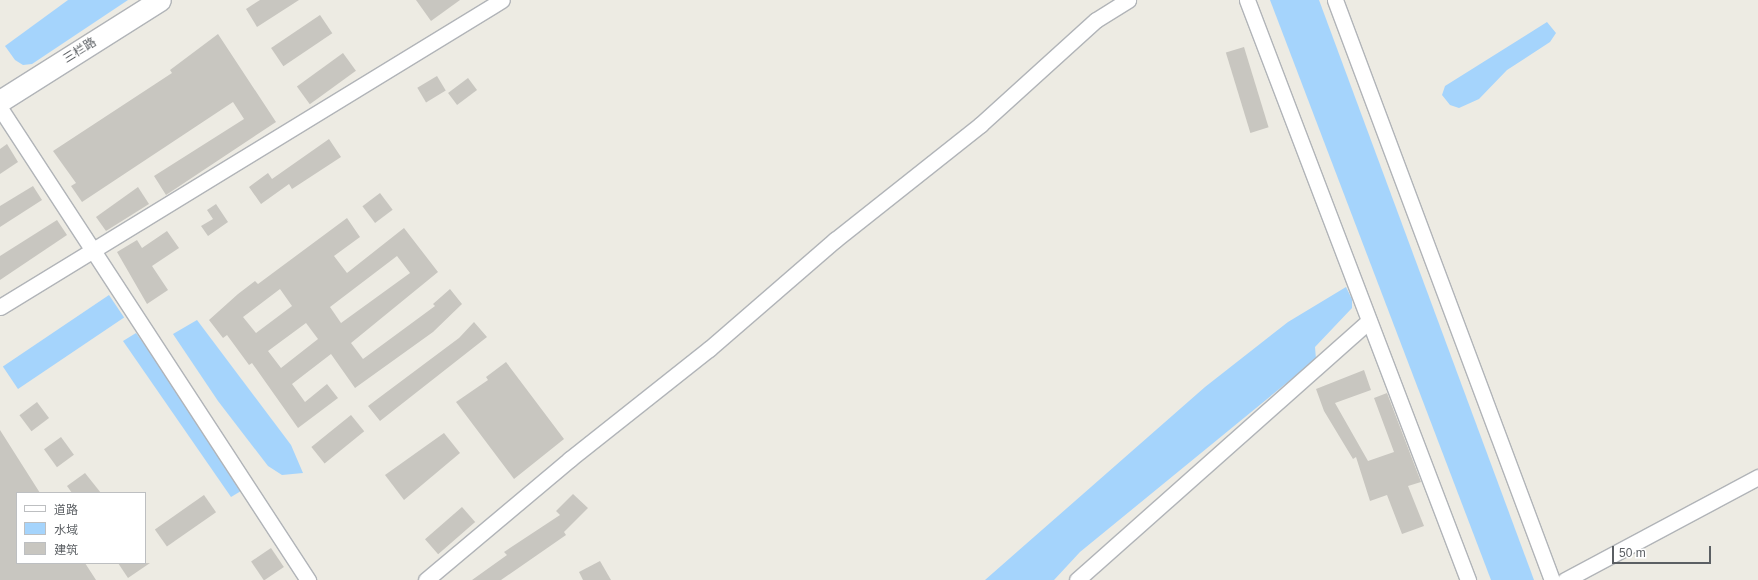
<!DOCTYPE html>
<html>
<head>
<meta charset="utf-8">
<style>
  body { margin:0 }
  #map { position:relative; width:1758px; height:580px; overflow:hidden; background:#edebe3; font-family:Helvetica,"Noto Sans SC",sans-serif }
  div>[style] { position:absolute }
  .water>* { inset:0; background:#a5d4fc; transform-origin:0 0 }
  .building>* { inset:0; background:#c8c6c0; transform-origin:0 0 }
  .roads { filter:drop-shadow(1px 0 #b1b4b8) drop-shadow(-1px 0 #b1b4b8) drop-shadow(0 1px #b1b4b8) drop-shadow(0 -1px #b1b4b8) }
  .street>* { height:15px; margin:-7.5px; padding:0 7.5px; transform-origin:7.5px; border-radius:7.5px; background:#fff }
  .secondary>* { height:21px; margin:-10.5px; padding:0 10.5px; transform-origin:10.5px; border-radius:10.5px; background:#fff }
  span { translate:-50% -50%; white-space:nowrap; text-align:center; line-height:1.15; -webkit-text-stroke:4px #fff; paint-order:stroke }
  .street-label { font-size:12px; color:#5b5f63 }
  .legend { position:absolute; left:16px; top:492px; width:130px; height:72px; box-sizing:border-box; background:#fff; border:1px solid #bdbfc1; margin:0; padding:5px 7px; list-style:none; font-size:12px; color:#5b5f63 }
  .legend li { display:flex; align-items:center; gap:8px; height:20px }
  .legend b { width:20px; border:1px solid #bdbfc1 }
  .scale { position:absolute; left:1612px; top:546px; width:99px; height:18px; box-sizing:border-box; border:2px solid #5b5f63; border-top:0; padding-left:5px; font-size:12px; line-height:14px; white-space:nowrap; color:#5b5f63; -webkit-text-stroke:3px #fff; paint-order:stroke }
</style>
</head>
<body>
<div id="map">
  <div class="water">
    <div style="clip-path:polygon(68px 0,128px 0,32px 64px,23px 65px,15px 60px,5px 46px)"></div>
    <div style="clip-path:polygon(1270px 0,1319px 0,1534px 580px,1491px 580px)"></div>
    <div style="clip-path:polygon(1547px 22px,1556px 33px,1550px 42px,1507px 70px,1479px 99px,1459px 108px,1450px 105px,1442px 95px,1445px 86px)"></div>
    <div style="clip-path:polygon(1346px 287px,1352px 299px,1352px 308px,1315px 347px,1316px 359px,1080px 552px,1054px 580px,985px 580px,1205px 387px,1288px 322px)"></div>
    <div style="left:109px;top:295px;width:27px;height:128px;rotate:56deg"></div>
    <div style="clip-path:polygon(197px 320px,291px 445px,303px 473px,282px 475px,268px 466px,218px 401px,173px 334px)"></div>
    <div style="clip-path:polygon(136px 333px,182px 396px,241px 491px,231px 497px,123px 341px)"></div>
  </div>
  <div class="building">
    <div style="clip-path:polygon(260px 0,299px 0,257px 27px,246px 9px)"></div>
    <div style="clip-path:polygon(416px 0,460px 0,431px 21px)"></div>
    <div style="left:320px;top:15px;width:22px;height:59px;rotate:56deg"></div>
    <div style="clip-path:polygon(218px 34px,276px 122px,166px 195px,154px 176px,244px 119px,233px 102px,82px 202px,71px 186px,76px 183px,53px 151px,172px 73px,170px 70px)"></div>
    <div style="left:1244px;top:47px;width:84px;height:19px;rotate:73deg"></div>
    <div style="left:343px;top:53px;width:22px;height:57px;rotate:54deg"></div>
    <div style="left:437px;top:76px;width:17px;height:23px;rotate:59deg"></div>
    <div style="left:468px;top:78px;width:15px;height:25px;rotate:53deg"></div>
    <div style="clip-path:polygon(329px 139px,341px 157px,292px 189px,289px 184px,261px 204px,249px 187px,268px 173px,272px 179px)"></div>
    <div style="clip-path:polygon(7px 144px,18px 162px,0 174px,0 149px)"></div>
    <div style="clip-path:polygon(33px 186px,42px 200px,0 227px,0 206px)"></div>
    <div style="clip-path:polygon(138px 187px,149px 204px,106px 231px,96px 217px)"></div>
    <div style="left:380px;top:193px;width:21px;height:22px;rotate:53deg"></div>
    <div style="clip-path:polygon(216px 204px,228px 222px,208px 236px,201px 226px,213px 219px,207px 210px)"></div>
    <div style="clip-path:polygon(evenodd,347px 218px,360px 237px,334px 256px,347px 273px,404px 228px,438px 272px,351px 343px,363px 359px,435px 306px,433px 304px,450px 289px,462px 304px,433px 332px,355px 388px,331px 354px,292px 384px,305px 402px,327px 384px,338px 398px,298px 428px,252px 363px,249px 365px,227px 335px,223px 338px,209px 320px,238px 294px,255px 281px,258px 284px,347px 218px,397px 256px,410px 273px,341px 323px,330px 307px,397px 256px,347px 218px,280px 289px,292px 306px,256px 333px,243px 317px,280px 289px,347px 218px,306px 323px,318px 339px,281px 368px,268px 351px,306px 323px)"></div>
    <div style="clip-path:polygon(57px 220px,67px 235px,0 280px,0 256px)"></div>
    <div style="clip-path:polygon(167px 231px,179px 248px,152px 266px,168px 290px,147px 304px,117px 252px,137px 240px,142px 248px)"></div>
    <div style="clip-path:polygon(474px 322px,487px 337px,380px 421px,368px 406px,459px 338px)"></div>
    <div style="clip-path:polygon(506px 362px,564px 439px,514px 479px,456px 402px,488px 380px,486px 377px)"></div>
    <div style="clip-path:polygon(1364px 370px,1371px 390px,1335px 403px,1368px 461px,1394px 452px,1374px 398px,1387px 393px,1421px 482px,1408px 486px,1424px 526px,1402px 534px,1387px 495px,1370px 501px,1356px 457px,1353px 459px,1324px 411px,1316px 389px)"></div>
    <div style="left:37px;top:402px;width:20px;height:22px;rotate:53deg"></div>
    <div style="left:351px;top:415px;width:21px;height:51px;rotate:51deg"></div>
    <div style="clip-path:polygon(0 430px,40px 493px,17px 493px,17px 563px,85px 563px,96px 580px,0 580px)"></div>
    <div style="clip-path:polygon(444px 433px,460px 453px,404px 500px,385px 475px)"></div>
    <div style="left:61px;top:437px;width:22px;height:21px;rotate:54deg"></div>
    <div style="clip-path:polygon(85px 473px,101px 493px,72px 493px,67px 486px)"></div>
    <div style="clip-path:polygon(573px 494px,588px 508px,564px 532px,566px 535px,501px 580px,472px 580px,507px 555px,504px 552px,560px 515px,556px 511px)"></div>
    <div style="left:204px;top:495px;width:21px;height:60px;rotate:55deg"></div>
    <div style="left:462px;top:507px;width:20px;height:49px;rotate:49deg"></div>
    <div style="left:271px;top:548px;width:23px;height:24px;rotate:56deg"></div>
    <div style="clip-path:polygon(600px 561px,611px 580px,583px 580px,579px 572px)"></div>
    <div style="clip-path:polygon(118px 563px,150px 563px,128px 578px)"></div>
  </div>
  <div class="roads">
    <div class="street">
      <div style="left:1247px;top:0;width:621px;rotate:69.14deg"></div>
      <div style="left:1335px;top:0;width:619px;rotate:69.49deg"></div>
      <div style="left:0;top:108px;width:564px;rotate:56.87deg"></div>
      <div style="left:0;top:307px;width:588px;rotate:-31.45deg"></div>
      <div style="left:426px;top:580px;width:188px;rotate:-40deg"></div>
      <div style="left:570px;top:459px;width:177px;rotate:-38.4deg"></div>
      <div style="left:709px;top:349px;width:167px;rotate:-40.9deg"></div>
      <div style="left:835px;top:240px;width:185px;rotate:-38.4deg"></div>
      <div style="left:980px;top:125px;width:156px;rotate:-42.2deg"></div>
      <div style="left:1096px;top:20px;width:38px;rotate:-32deg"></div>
      <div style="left:1077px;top:580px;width:390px;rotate:-41.6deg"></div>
      <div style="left:1565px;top:580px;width:219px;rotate:-28.1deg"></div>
    </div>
    <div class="secondary">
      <div style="left:0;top:101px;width:189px;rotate:-32.3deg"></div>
    </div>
  </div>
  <div class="street-label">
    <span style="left:80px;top:51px;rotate:-32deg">三栏路</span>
  </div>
  <ul class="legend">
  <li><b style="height:5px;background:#fff"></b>道路</li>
  <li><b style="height:11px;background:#a5d4fc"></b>水域</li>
  <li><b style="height:11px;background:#c8c6c0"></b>建筑</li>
  </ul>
  <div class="scale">50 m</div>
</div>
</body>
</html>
